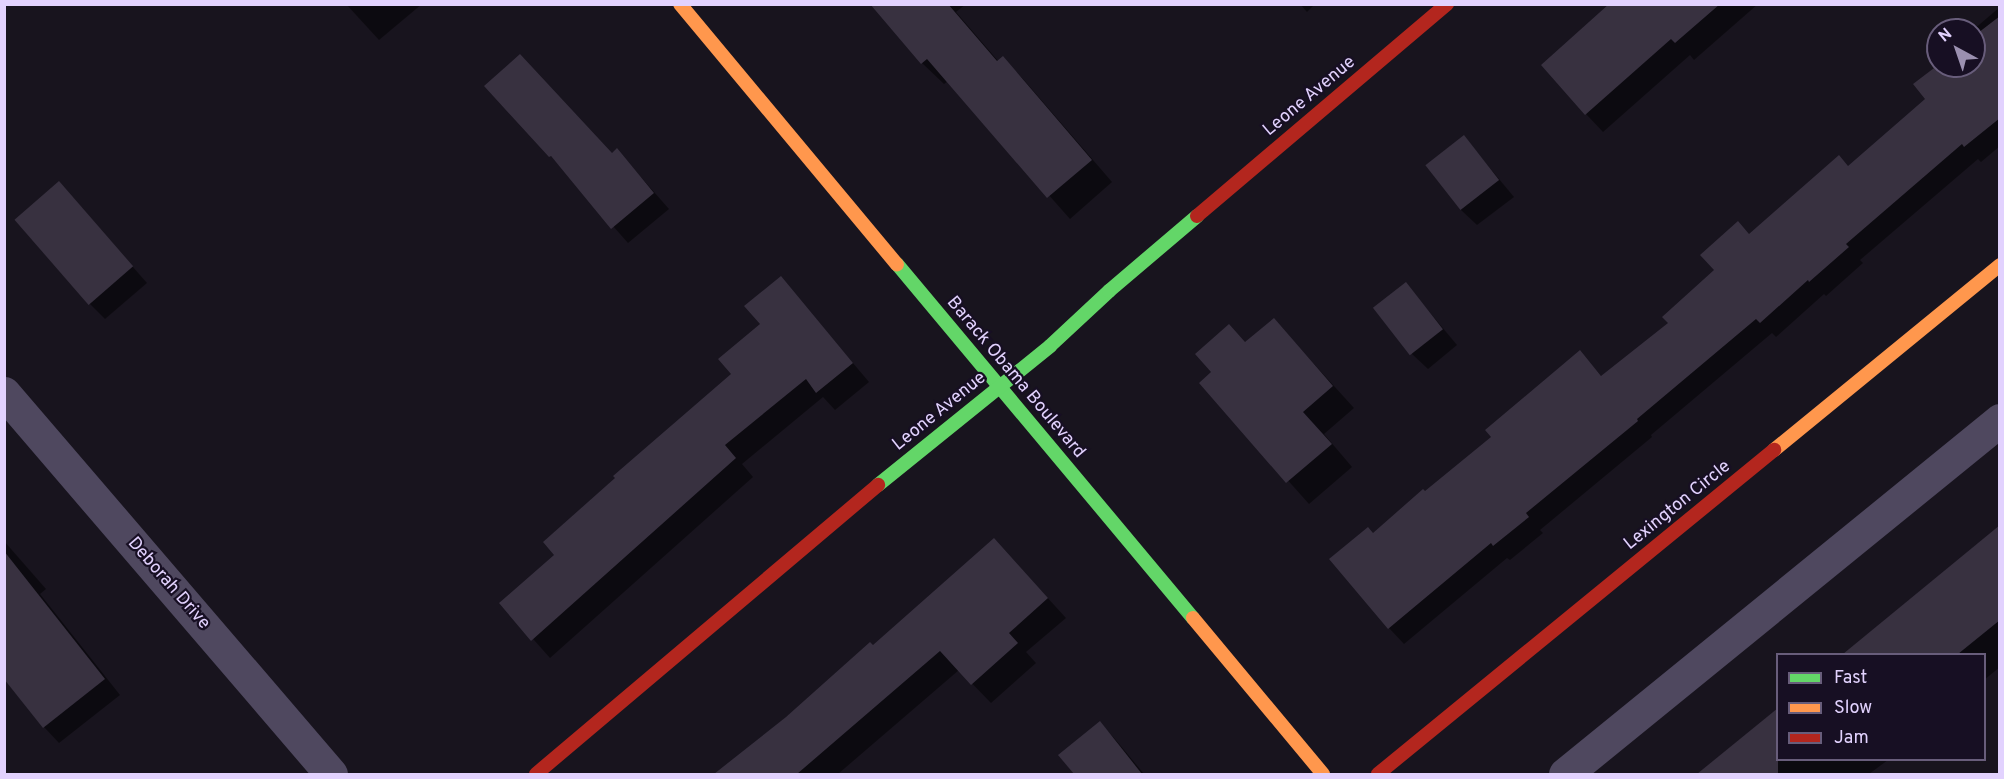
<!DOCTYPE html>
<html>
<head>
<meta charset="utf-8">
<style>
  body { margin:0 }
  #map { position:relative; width:2004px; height:779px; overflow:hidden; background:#18141e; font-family:Overpass,sans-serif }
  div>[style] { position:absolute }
  .shadow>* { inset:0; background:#0007 }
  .building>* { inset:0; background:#383140; transform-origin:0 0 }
  .street>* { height:33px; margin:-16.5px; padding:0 16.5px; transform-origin:16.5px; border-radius:16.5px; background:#4f485f }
  .fast>* { height:14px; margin:-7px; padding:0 7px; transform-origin:7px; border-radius:7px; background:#63d668 }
  .slow>* { height:14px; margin:-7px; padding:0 7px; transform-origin:7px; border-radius:7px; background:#ff974d }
  .jam>* { height:14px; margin:-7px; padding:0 7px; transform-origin:7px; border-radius:7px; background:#b3261e }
  span { translate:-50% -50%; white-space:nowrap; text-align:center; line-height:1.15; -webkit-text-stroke:4.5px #170f23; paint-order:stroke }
  .street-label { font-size:18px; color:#e2d2fe }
  .frame { position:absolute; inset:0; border:6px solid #e2d2fe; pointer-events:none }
  .legend { position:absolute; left:1776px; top:653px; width:210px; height:108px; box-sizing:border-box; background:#170f23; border:2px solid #685d7b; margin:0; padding:8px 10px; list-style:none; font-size:18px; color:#e2d2fe }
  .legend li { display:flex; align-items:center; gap:12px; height:30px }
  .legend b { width:30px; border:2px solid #685d7b }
  .north { position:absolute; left:1926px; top:18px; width:60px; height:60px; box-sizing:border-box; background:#170f23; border:2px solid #685d7b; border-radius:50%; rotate:320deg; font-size:16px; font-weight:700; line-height:24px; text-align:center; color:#e2d2fe }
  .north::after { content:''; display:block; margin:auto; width:21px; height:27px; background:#9b90b0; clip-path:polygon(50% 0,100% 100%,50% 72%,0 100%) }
</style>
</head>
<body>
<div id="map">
  <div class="shadow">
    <div style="clip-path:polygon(346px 4px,422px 4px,379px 40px)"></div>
    <div style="clip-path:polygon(872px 4px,966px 4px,956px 12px,999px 62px,1003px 58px,1024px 80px,1112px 182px,1070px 219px,948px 81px,944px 84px,922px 63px)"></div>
    <div style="clip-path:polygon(1300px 4px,1315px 4px,1307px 12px)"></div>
    <div style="clip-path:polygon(1611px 4px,1758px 4px,1694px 60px,1690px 55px,1603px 132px,1586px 114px)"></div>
    <div style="clip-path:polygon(2000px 7px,2000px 146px,1981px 162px,1978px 159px,1860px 260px,1863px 263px,1826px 296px,1824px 294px,1776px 337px,1772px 333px,1651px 435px,1652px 437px,1540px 530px,1543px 533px,1510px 560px,1507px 558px,1404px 644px,1389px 628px,1374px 534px,1493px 437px,1580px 352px,1602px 377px,1670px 323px,1750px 236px,1849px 167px,1974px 66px,1973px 30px)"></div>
    <div style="clip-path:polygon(1464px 137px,1514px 197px,1477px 225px,1461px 210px)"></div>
    <div style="clip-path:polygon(617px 150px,669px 209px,628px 243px,551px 156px,612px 155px)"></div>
    <div style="clip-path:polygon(59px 183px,147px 283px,105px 319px,90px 304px)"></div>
    <div style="clip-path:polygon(781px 278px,869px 382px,835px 410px,823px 397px,742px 464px,753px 477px,550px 658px,501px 603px,556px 555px,733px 374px,762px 325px)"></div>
    <div style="clip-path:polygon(1406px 284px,1457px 345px,1428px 369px,1412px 354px)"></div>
    <div style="clip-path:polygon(1274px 320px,1354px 408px,1324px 434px,1352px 467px,1309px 504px,1201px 383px)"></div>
    <div style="clip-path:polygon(2000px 527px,2000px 667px,1984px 680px,1984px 654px,1845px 654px)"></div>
    <div style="clip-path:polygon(4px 541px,46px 589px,40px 594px,120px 695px,59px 743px,44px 727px,4px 611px)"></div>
    <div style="clip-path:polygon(1012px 559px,1066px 618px,1026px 652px,1036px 663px,991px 703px,959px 670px,838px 774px,716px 774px,873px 647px)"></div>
    <div style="clip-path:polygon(1778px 710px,1778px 760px,1888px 760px,1869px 774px,1700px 774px)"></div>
    <div style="clip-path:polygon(1100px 723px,1115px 739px,1144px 774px,1076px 774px,1060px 755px)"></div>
  </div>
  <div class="building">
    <div style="clip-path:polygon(870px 4px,948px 4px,997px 61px,1003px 56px,1092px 160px,1047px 198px,927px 59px,921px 64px)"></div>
    <div style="clip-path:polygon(1609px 4px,1720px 4px,1675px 43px,1671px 39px,1585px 115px,1541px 65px)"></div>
    <div style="clip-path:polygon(2000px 16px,2000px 118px,1964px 147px,1962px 144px,1846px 244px,1849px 247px,1809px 282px,1808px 280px,1760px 323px,1756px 319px,1637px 419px,1638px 421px,1526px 513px,1529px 517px,1493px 546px,1491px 543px,1388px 629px,1329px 559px,1368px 527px,1373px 533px,1423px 489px,1425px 491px,1491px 437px,1485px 430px,1580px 350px,1601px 376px,1668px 323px,1662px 317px,1714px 270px,1700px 255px,1738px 221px,1749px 234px,1839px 155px,1848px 166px,1925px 99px,1913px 84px,1938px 65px,1974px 66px,1974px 36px)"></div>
    <div style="clip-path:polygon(520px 54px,612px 153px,617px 148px,654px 193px,611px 229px,551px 156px,549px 157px,484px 86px)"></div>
    <div style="left:1464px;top:135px;width:57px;height:49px;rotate:52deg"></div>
    <div style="left:59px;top:181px;width:113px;height:59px;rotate:49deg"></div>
    <div style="clip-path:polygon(781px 276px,853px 363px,816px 393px,806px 379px,725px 445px,736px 458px,531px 641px,499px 603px,554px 555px,543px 542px,615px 478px,613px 476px,731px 374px,718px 359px,760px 324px,744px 306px)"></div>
    <div style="left:1406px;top:282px;width:60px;height:42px;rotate:52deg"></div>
    <div style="clip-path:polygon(1274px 318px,1333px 386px,1303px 412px,1332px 444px,1286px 483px,1199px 383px,1211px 372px,1195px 354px,1229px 324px,1245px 342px)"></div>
    <div style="clip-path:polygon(2000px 525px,2000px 620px,1958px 654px,1843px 654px)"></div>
    <div style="clip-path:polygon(994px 538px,1048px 598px,1009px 633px,1018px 643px,971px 685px,940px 651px,797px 774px,714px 774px,786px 717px,870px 642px,873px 645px)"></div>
    <div style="clip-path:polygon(4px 551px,105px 679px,43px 728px,4px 679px)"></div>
    <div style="clip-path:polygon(1778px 708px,1778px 774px,1697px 774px)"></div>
    <div style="clip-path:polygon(1100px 721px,1142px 774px,1074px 774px,1058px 755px)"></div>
  </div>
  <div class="street">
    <div style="left:4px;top:393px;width:502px;rotate:49.36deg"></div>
    <div style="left:1565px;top:774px;width:561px;rotate:-39.14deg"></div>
  </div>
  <div class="fast">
    <div style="left:897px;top:264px;width:461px;rotate:50.1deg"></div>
    <div style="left:878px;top:485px;width:221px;rotate:-38.9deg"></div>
    <div style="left:1050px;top:346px;width:81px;rotate:-43deg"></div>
    <div style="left:1109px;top:291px;width:116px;rotate:-40.4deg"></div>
  </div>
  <div class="slow">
    <div style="left:680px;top:4px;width:339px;rotate:50.2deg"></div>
    <div style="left:1774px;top:450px;width:292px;rotate:-39.3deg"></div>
    <div style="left:1193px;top:618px;width:203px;rotate:50.2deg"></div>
  </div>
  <div class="jam">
    <div style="left:1197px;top:216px;width:328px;rotate:-40.3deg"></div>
    <div style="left:536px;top:774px;width:448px;rotate:-40.2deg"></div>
    <div style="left:1378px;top:774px;width:512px;rotate:-39.29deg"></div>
  </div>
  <div class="street-label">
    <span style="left:1310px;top:97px;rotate:-40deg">Leone Avenue</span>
    <span style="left:1015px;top:378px;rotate:50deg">Barack Obama Boulevard</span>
    <span style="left:940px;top:412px;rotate:-39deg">Leone Avenue</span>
    <span style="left:1678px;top:506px;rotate:-39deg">Lexington Circle</span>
    <span style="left:168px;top:584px;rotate:49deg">Deborah Drive</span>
  </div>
  <div class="frame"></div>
  <ul class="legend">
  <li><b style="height:8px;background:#63d668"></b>Fast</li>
  <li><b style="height:8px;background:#ff974d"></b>Slow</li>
  <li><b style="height:8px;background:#b3261e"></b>Jam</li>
  </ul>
  <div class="north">N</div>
</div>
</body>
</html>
